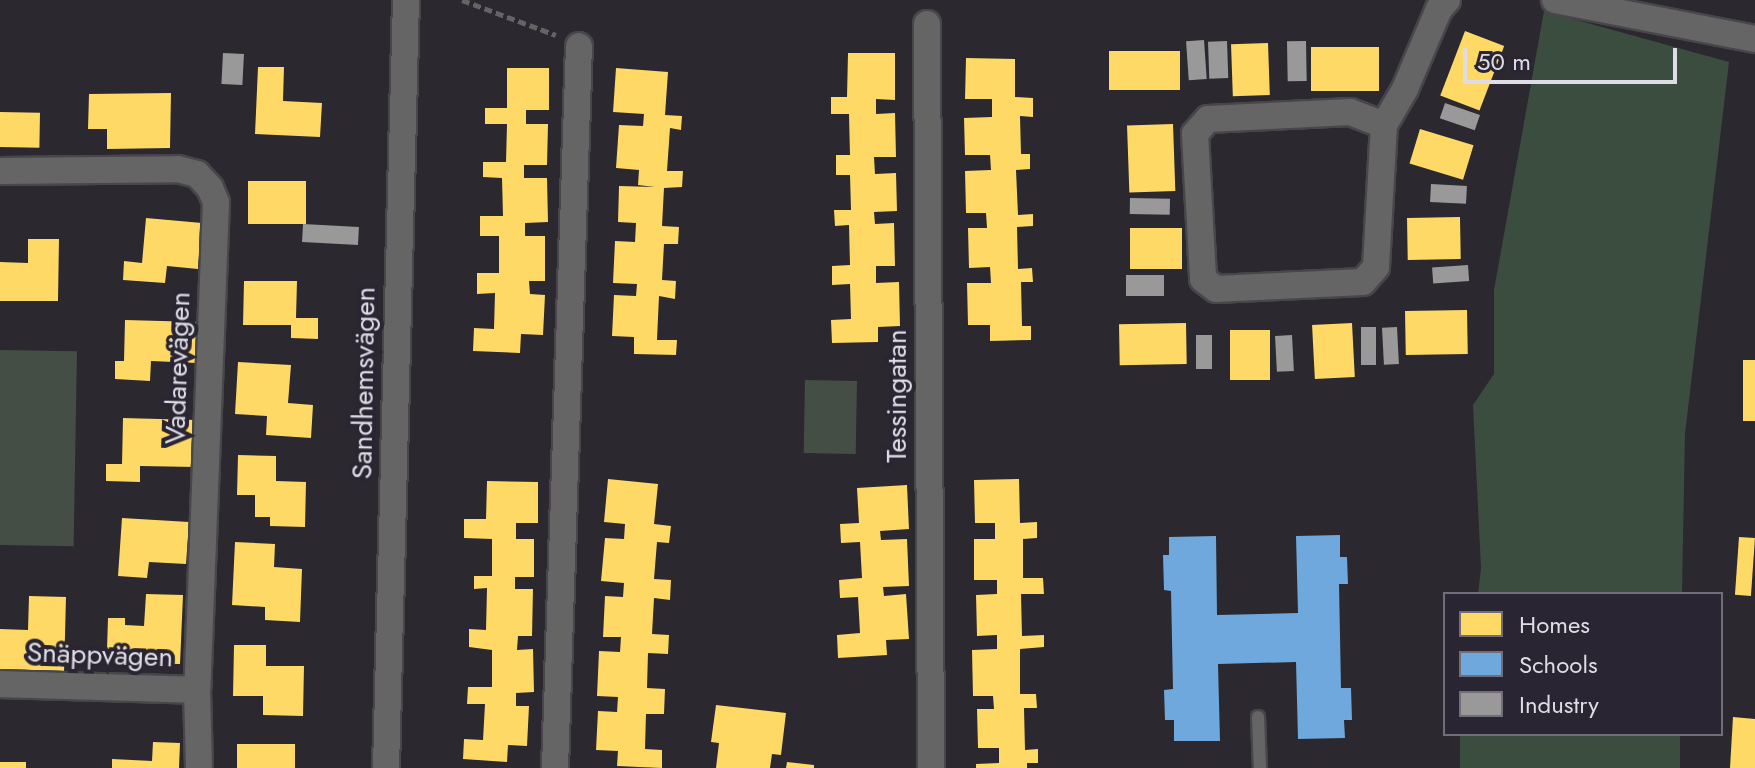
<!DOCTYPE html>
<html>
<head>
<meta charset="utf-8">
<style>
  body { margin:0 }
  #map { position:relative; width:1755px; height:768px; overflow:hidden; background:#2b282f; font-family:Jost,sans-serif }
  div>[style] { position:absolute }
  .green>* { inset:0; background:#444e45; transform-origin:0 0 }
  .forest>* { inset:0; background:#3b4d3e; transform-origin:0 0 }
  .homes>* { inset:0; background:#ffd966; transform-origin:0 0 }
  .schools>* { inset:0; background:#6fa8dc }
  .industry>* { inset:0; background:#999; transform-origin:0 0 }
  .path>* { height:5px; margin-top:-2.5px; transform-origin:0; background:repeating-linear-gradient(90deg,#656465 0 8px,transparent 0 12px) }
  .roads { filter:drop-shadow(2px 0 #48464b) drop-shadow(-2px 0 #48464b) drop-shadow(0 2px #48464b) drop-shadow(0 -2px #48464b) }
  .service>* { height:12px; margin:-6px; padding:0 6px; transform-origin:6px; border-radius:6px; background:#656565 }
  .minor>* { height:26px; margin:-13px; padding:0 13px; transform-origin:13px; border-radius:13px; background:#656565 }
  span { translate:-50% -50%; white-space:nowrap; text-align:center; line-height:1.15; -webkit-text-stroke:8px #2a2532; paint-order:stroke }
  .street-label { font-size:28px; color:#dedce4 }
  .legend { position:absolute; left:1443px; top:592px; width:280px; height:144px; box-sizing:border-box; background:#2a2532; border:2px solid #726e79; margin:0; padding:10px 14px; list-style:none; font-size:24px; color:#dedce4 }
  .legend li { display:flex; align-items:center; gap:16px; height:40px }
  .legend b { width:40px; border:2px solid #726e79 }
  .scale { position:absolute; left:1463px; top:48px; width:214px; height:36px; box-sizing:border-box; border:4px solid #dedce4; border-top:0; padding-left:10px; font-size:24px; line-height:28px; white-space:nowrap; color:#dedce4; -webkit-text-stroke:6px #2a2532; paint-order:stroke }
</style>
</head>
<body>
<div id="map">
  <div class="green">
    <div style="left:0;top:350px;width:77px;height:195px;rotate:1deg"></div>
    <div style="left:805px;top:380px;width:52px;height:73px;rotate:1deg"></div>
  </div>
  <div class="forest">
    <div style="clip-path:polygon(1544px 11px,1729px 62px,1685px 434px,1682px 594px,1478px 594px,1481px 568px,1473px 405px,1494px 374px,1494px 290px)"></div>
    <div style="left:1460px;top:734px;width:220px;height:34px"></div>
  </div>
  <div class="homes">
    <div style="left:1465px;top:31px;width:42px;height:69px;rotate:21deg"></div>
    <div style="left:1268px;top:43px;width:52px;height:37px;rotate:88deg"></div>
    <div style="left:1311px;top:47px;width:68px;height:44px"></div>
    <div style="left:1180px;top:51px;width:39px;height:71px;rotate:90deg"></div>
    <div style="clip-path:polygon(848px 53px,895px 53px,895px 100px,876px 99px,876px 114px,895px 113px,896px 157px,874px 157px,875px 174px,896px 173px,897px 211px,874px 212px,875px 224px,894px 223px,895px 266px,876px 266px,876px 283px,899px 282px,900px 326px,878px 327px,878px 342px,832px 343px,831px 320px,851px 319px,850px 284px,832px 285px,832px 266px,850px 265px,849px 225px,835px 226px,834px 210px,851px 210px,850px 175px,836px 175px,836px 155px,850px 155px,849px 114px,831px 114px,831px 97px,847px 97px)"></div>
    <div style="clip-path:polygon(966px 58px,1015px 59px,1015px 97px,1033px 98px,1033px 117px,1020px 116px,1021px 154px,1030px 154px,1030px 169px,1016px 170px,1018px 215px,1033px 214px,1033px 226px,1017px 227px,1018px 269px,1032px 268px,1033px 282px,1021px 282px,1022px 326px,1031px 326px,1031px 340px,990px 341px,990px 325px,968px 325px,967px 283px,991px 283px,990px 267px,969px 268px,968px 228px,987px 228px,986px 213px,966px 213px,965px 171px,991px 170px,990px 155px,965px 155px,964px 118px,992px 117px,992px 99px,965px 99px)"></div>
    <div style="clip-path:polygon(258px 67px,284px 67px,283px 101px,322px 103px,320px 137px,255px 134px)"></div>
    <div style="clip-path:polygon(507px 68px,549px 68px,549px 110px,526px 110px,526px 124px,548px 124px,547px 165px,524px 165px,524px 178px,547px 178px,548px 222px,525px 223px,525px 236px,545px 236px,545px 281px,529px 281px,530px 294px,545px 295px,543px 335px,521px 334px,520px 353px,473px 351px,474px 328px,494px 329px,495px 293px,477px 294px,477px 273px,499px 273px,499px 236px,480px 236px,480px 216px,503px 216px,502px 178px,483px 177px,483px 162px,506px 162px,507px 124px,485px 124px,485px 108px,507px 108px)"></div>
    <div style="clip-path:polygon(616px 68px,668px 72px,665px 115px,682px 116px,681px 130px,670px 128px,667px 171px,683px 171px,682px 187px,664px 188px,662px 226px,679px 227px,678px 244px,664px 244px,662px 280px,676px 281px,675px 299px,659px 296px,657px 340px,677px 340px,676px 355px,634px 354px,634px 337px,612px 336px,614px 295px,636px 296px,637px 284px,613px 283px,615px 241px,635px 242px,636px 223px,618px 222px,619px 186px,655px 187px,638px 185px,639px 170px,616px 168px,619px 125px,643px 126px,644px 114px,613px 112px)"></div>
    <div style="clip-path:polygon(171px 93px,170px 148px,107px 149px,107px 129px,88px 129px,89px 94px)"></div>
    <div style="left:0;top:112px;width:40px;height:35px;rotate:1deg"></div>
    <div style="left:1173px;top:124px;width:67px;height:46px;rotate:88deg"></div>
    <div style="left:1420px;top:129px;width:56px;height:36px;rotate:17deg"></div>
    <div style="left:306px;top:181px;width:43px;height:58px;rotate:90deg"></div>
    <div style="left:1460px;top:217px;width:42px;height:53px;rotate:89deg"></div>
    <div style="clip-path:polygon(146px 218px,202px 223px,198px 269px,167px 266px,165px 283px,123px 280px,124px 261px,142px 263px)"></div>
    <div style="left:1182px;top:228px;width:41px;height:52px;rotate:90deg"></div>
    <div style="clip-path:polygon(28px 239px,59px 239px,58px 301px,0 301px,0 262px,28px 263px)"></div>
    <div style="clip-path:polygon(244px 281px,297px 281px,296px 318px,318px 318px,318px 339px,291px 338px,291px 325px,243px 325px)"></div>
    <div style="left:1467px;top:310px;width:44px;height:62px;rotate:89deg"></div>
    <div style="clip-path:polygon(125px 320px,198px 322px,197px 363px,151px 361px,150px 381px,115px 379px,115px 361px,124px 361px)"></div>
    <div style="left:1186px;top:323px;width:41px;height:67px;rotate:89deg"></div>
    <div style="left:1352px;top:323px;width:54px;height:40px;rotate:87deg"></div>
    <div style="left:1230px;top:330px;width:40px;height:50px"></div>
    <div style="left:1743px;top:360px;width:12px;height:61px"></div>
    <div style="clip-path:polygon(238px 362px,291px 365px,288px 403px,313px 405px,311px 438px,266px 435px,267px 416px,235px 414px)"></div>
    <div style="clip-path:polygon(123px 418px,196px 420px,195px 467px,140px 466px,140px 482px,106px 481px,106px 464px,122px 464px)"></div>
    <div style="clip-path:polygon(238px 455px,276px 456px,276px 481px,306px 482px,305px 527px,270px 526px,270px 517px,255px 517px,255px 495px,237px 495px)"></div>
    <div style="clip-path:polygon(608px 479px,658px 484px,654px 524px,671px 526px,669px 543px,657px 542px,654px 579px,671px 580px,670px 600px,654px 598px,652px 634px,669px 635px,668px 654px,648px 653px,647px 688px,665px 689px,664px 714px,646px 714px,645px 749px,662px 750px,662px 768px,617px 766px,618px 751px,596px 750px,598px 711px,617px 712px,618px 697px,597px 696px,599px 651px,620px 652px,621px 637px,603px 637px,605px 596px,623px 597px,624px 583px,601px 581px,605px 538px,624px 539px,625px 524px,604px 522px)"></div>
    <div style="clip-path:polygon(1019px 479px,1020px 523px,1037px 522px,1037px 538px,1023px 539px,1023px 578px,1043px 578px,1044px 594px,1021px 594px,1022px 636px,1044px 635px,1044px 647px,1020px 649px,1020px 694px,1036px 694px,1037px 708px,1024px 708px,1025px 750px,1038px 749px,1038px 763px,1027px 763px,1027px 768px,976px 768px,976px 764px,999px 763px,999px 748px,978px 748px,977px 709px,994px 709px,993px 696px,973px 696px,972px 650px,997px 649px,997px 635px,977px 636px,976px 595px,997px 594px,997px 580px,974px 580px,974px 539px,995px 539px,995px 523px,975px 523px,974px 480px)"></div>
    <div style="clip-path:polygon(487px 481px,538px 482px,538px 523px,516px 523px,516px 539px,534px 539px,534px 577px,515px 577px,515px 589px,533px 589px,532px 636px,518px 636px,517px 650px,533px 649px,534px 692px,516px 693px,516px 706px,529px 706px,527px 746px,508px 745px,507px 762px,463px 759px,464px 739px,483px 740px,485px 704px,467px 704px,468px 687px,492px 687px,492px 650px,469px 647px,469px 629px,486px 630px,487px 588px,474px 589px,474px 576px,492px 576px,492px 539px,464px 538px,464px 519px,486px 519px)"></div>
    <div style="clip-path:polygon(907px 485px,909px 529px,880px 531px,881px 540px,907px 539px,909px 586px,883px 587px,884px 596px,906px 594px,909px 639px,886px 640px,887px 655px,838px 658px,837px 635px,860px 633px,858px 597px,840px 598px,839px 580px,862px 578px,860px 542px,841px 543px,840px 524px,859px 523px,857px 488px)"></div>
    <div style="clip-path:polygon(122px 518px,189px 522px,186px 564px,149px 562px,147px 578px,118px 576px)"></div>
    <div style="left:1739px;top:537px;width:16px;height:58px;rotate:4deg"></div>
    <div style="clip-path:polygon(235px 542px,275px 544px,274px 567px,302px 569px,300px 622px,265px 620px,265px 607px,232px 605px)"></div>
    <div style="clip-path:polygon(146px 594px,183px 595px,180px 664px,120px 663px,120px 649px,107px 649px,108px 618px,125px 618px,125px 625px,144px 626px)"></div>
    <div style="clip-path:polygon(29px 596px,66px 597px,64px 673px,0 672px,0 629px,28px 630px)"></div>
    <div style="clip-path:polygon(234px 645px,266px 645px,266px 666px,304px 666px,303px 716px,263px 715px,263px 696px,233px 696px)"></div>
    <div style="clip-path:polygon(716px 705px,786px 713px,781px 755px,772px 754px,770px 768px,716px 768px,719px 743px,711px 742px)"></div>
    <div style="clip-path:polygon(1733px 717px,1755px 719px,1755px 768px,1730px 768px)"></div>
    <div style="clip-path:polygon(153px 742px,180px 743px,179px 768px,112px 768px,112px 759px,152px 761px)"></div>
    <div style="left:295px;top:744px;width:24px;height:58px;rotate:90deg"></div>
    <div style="left:0;top:762px;width:26px;height:6px"></div>
    <div style="clip-path:polygon(787px 762px,814px 765px,814px 768px,786px 768px)"></div>
  </div>
  <div class="schools">
    <div style="clip-path:polygon(1340px 535px,1340px 557px,1347px 557px,1348px 584px,1339px 584px,1341px 688px,1351px 688px,1352px 720px,1344px 720px,1345px 738px,1298px 739px,1296px 662px,1218px 664px,1220px 741px,1174px 741px,1174px 720px,1165px 720px,1164px 690px,1173px 689px,1171px 591px,1164px 590px,1163px 555px,1169px 555px,1169px 537px,1216px 536px,1217px 615px,1298px 613px,1296px 536px)"></div>
  </div>
  <div class="industry">
    <div style="left:1204px;top:40px;width:39px;height:18px;rotate:86deg"></div>
    <div style="left:1227px;top:41px;width:37px;height:19px;rotate:88deg"></div>
    <div style="left:1306px;top:41px;width:40px;height:19px;rotate:89deg"></div>
    <div style="left:223px;top:53px;width:21px;height:31px;rotate:3deg"></div>
    <div style="left:1445px;top:103px;width:37px;height:16px;rotate:19deg"></div>
    <div style="left:1431px;top:184px;width:36px;height:18px;rotate:3deg"></div>
    <div style="left:1130px;top:198px;width:40px;height:16px;rotate:1deg"></div>
    <div style="left:303px;top:224px;width:56px;height:18px;rotate:3deg"></div>
    <div style="left:1468px;top:265px;width:16px;height:36px;rotate:86deg"></div>
    <div style="left:1126px;top:275px;width:38px;height:21px"></div>
    <div style="left:1361px;top:327px;width:15px;height:38px"></div>
    <div style="left:1397px;top:327px;width:37px;height:15px;rotate:87deg"></div>
    <div style="left:1196px;top:335px;width:16px;height:34px"></div>
    <div style="left:1292px;top:335px;width:36px;height:17px;rotate:87deg"></div>
  </div>
  <div class="path">
    <div style="left:462px;top:0;width:100px;rotate:20.4deg"></div>
  </div>
  <div class="roads">
    <div class="service">
      <div style="left:1258px;top:717px;width:51px;rotate:87.8deg"></div>
    </div>
    <div class="minor">
      <div style="left:1555px;top:0;width:204px;rotate:11deg"></div>
      <div style="left:927px;top:24px;width:744px;rotate:89.69deg"></div>
      <div style="left:1384px;top:125px;width:36px;rotate:-159deg"></div>
      <div style="left:1350px;top:112px;width:142px;rotate:177.2deg"></div>
      <div style="left:1208px;top:119px;width:20px;rotate:131deg"></div>
      <div style="left:1195px;top:134px;width:145px;rotate:86.8deg"></div>
      <div style="left:1203px;top:279px;width:16px;rotate:38deg"></div>
      <div style="left:1216px;top:289px;width:147px;rotate:-2.7deg"></div>
      <div style="left:1363px;top:282px;width:20px;rotate:-49deg"></div>
      <div style="left:1376px;top:267px;width:142px;rotate:-86.8deg"></div>
      <div style="left:1384px;top:125px;width:42px;rotate:-59.7deg"></div>
      <div style="left:1405px;top:89px;width:87px;rotate:-67deg"></div>
      <div style="left:1439px;top:9px;width:12px;rotate:-48deg"></div>
      <div style="left:0;top:171px;width:178px;rotate:-0.6deg"></div>
      <div style="left:178px;top:169px;width:20px;rotate:15deg"></div>
      <div style="left:197px;top:174px;width:19px;rotate:47deg"></div>
      <div style="left:210px;top:188px;width:15px;rotate:67deg"></div>
      <div style="left:216px;top:202px;width:488px;rotate:92.2deg"></div>
      <div style="left:197px;top:690px;width:78px;rotate:88.5deg"></div>
      <div style="left:0;top:684px;width:197px;rotate:1.7deg"></div>
      <div style="left:386px;top:768px;width:768px;rotate:-88.51deg"></div>
      <div style="left:555px;top:768px;width:722px;rotate:-88.1deg"></div>
    </div>
  </div>
  <div class="street-label">
    <span style="left:178px;top:368px;rotate:-88deg">Vadarevägen</span>
    <span style="left:364px;top:383px;rotate:-89deg">Sandhemsvägen</span>
    <span style="left:897px;top:396px;rotate:-90deg">Tessingatan</span>
    <span style="left:100px;top:655px;rotate:2deg">Snäppvägen</span>
  </div>
  <ul class="legend">
  <li><b style="height:22px;background:#ffd966"></b>Homes</li>
  <li><b style="height:22px;background:#6fa8dc"></b>Schools</li>
  <li><b style="height:22px;background:#999"></b>Industry</li>
  </ul>
  <div class="scale">50 m</div>
</div>
</body>
</html>
